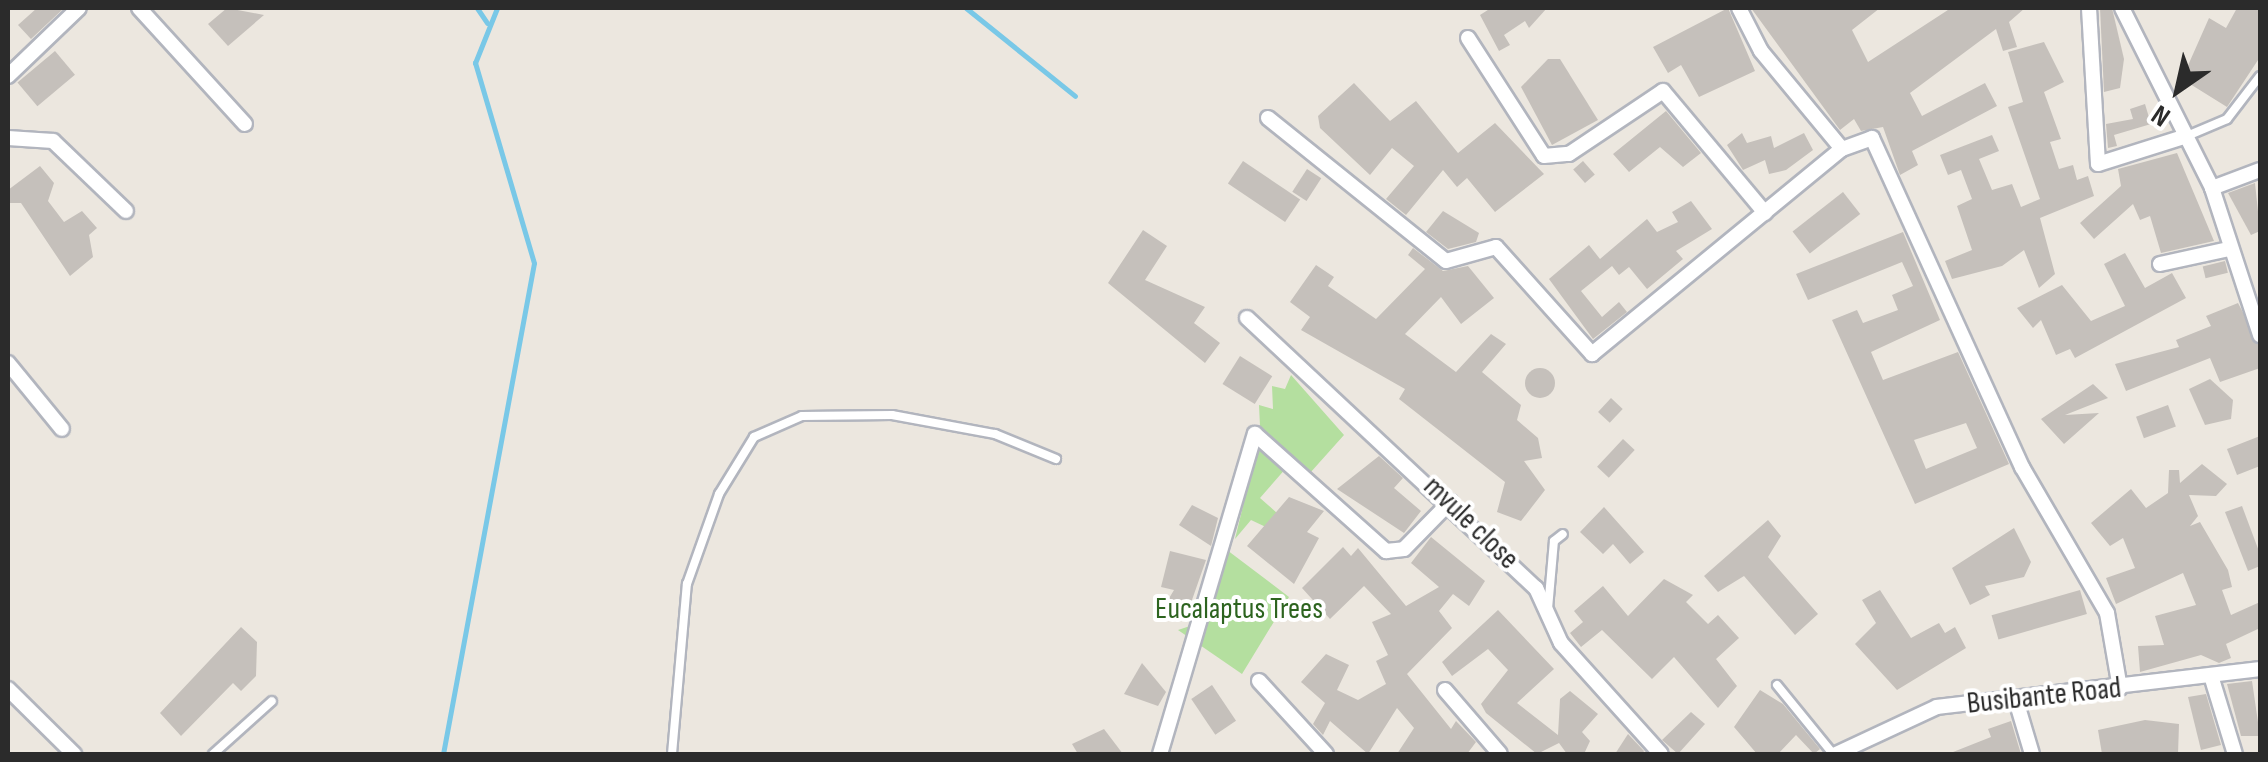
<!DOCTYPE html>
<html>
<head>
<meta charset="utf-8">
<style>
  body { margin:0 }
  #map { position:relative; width:2268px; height:762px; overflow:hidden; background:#ece7df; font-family:"Sofia Sans Condensed",sans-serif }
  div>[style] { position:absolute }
  .green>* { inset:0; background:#b4df9f }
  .stream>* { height:5px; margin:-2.5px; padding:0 2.5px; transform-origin:2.5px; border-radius:2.5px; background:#79c8e7 }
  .building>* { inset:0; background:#c5c0bb; transform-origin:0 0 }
  .round { border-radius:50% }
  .roads { filter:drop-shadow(2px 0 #b2b5be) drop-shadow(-2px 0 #b2b5be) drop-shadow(0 2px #b2b5be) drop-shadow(0 -2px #b2b5be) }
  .lane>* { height:8px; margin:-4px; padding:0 4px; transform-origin:4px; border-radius:4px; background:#fff }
  .street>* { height:14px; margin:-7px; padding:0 7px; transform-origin:7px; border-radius:7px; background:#fff }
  span { translate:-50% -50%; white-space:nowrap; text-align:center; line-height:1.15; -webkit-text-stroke:8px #fff; paint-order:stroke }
  .street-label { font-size:30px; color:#2b2b2b }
  .park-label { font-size:30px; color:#2d641f }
  .frame { position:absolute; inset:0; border:10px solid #2b2b2b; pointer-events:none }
  .north { position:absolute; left:2128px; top:40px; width:100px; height:100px; -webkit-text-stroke:8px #fff; paint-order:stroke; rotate:214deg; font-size:28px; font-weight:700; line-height:40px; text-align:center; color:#2b2b2b }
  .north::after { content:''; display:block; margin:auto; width:35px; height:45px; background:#2b2b2b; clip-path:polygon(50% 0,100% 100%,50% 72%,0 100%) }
</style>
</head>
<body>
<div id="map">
  <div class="green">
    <div style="clip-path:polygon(1291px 375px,1344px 435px,1310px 473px,1260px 426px,1259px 405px,1273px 409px,1272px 386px,1285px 389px)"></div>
    <div style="clip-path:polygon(1259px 440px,1287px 467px,1260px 498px,1277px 513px,1268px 528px,1251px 520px,1235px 539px)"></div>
    <div style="clip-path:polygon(1223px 547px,1289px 597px,1242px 674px,1178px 630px,1193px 625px)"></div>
  </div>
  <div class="stream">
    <div style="left:477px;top:8px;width:18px;rotate:56deg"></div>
    <div style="left:966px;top:8px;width:140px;rotate:38.9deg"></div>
    <div style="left:443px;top:754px;width:499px;rotate:-79.5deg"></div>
    <div style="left:534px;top:263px;width:209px;rotate:-106.4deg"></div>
    <div style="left:475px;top:63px;width:59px;rotate:-68.2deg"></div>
  </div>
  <div class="building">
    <div style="clip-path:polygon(37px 8px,64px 8px,31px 39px,18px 25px)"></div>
    <div style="clip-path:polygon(227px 8px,264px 15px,228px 46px,208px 24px)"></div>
    <div style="clip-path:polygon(1491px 8px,1547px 8px,1529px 28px,1525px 21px,1504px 35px,1510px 45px,1499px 51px,1480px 15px)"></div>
    <div style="clip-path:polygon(1728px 8px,1755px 71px,1699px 97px,1681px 65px,1668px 73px,1653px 47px)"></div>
    <div style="clip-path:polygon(1751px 8px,1880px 8px,1852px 30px,1868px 62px,1951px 8px,2025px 8px,2009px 22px,2017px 47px,2003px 51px,1996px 29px,1910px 93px,1922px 116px,1985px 83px,1997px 106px,1912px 151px,1918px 165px,1900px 175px,1883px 127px,1861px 131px,1854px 119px,1840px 130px)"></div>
    <div style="clip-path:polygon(2100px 8px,2112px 8px,2124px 59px,2120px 88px,2104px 92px)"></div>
    <div style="clip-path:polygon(2237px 8px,2260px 8px,2260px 57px,2227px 107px,2182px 79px,2209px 18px,2226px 28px)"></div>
    <div style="clip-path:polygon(2044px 42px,2064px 82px,2044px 92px,2061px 139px,2050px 142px,2059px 169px,2073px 165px,2077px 180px,2088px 176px,2094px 196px,2040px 218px,2055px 274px,2039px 288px,2024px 250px,2002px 266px,1952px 279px,1945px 261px,1972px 250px,1957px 206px,1972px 199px,1961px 170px,1948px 175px,1940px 155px,1992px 135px,1999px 151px,1979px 159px,1992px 190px,2012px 184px,2021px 207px,2040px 199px,2008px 107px,2023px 102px,2008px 52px)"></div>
    <div style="left:55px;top:51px;width:31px;height:49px;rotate:50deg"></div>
    <div style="clip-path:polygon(1548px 59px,1560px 59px,1598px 120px,1552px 145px,1521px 87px)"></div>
    <div style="clip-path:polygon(1354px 83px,1390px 121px,1416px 101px,1458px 153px,1495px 123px,1544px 174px,1495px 212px,1467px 178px,1457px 187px,1443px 170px,1406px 215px,1386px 199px,1414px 166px,1392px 148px,1370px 175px,1320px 128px,1318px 116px)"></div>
    <div style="clip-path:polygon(2145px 104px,2151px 124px,2114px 135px,2117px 146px,2108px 148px,2106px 124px,2133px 119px,2130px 109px)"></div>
    <div style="clip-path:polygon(1666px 111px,1701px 153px,1683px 167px,1660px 147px,1629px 172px,1613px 154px)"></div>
    <div style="clip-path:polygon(1742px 133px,1747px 143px,1771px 136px,1774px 148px,1804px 133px,1813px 150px,1786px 170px,1769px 174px,1765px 160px,1743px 170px,1727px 145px)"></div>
    <div style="clip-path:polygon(2177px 153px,2214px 241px,2161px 253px,2150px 216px,2140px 220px,2133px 204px,2094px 239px,2080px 223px,2121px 186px,2118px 169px)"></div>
    <div style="left:1243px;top:161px;width:69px;height:27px;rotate:34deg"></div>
    <div style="left:1583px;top:161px;width:18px;height:13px;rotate:49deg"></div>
    <div style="clip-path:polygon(40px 166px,54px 183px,48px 201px,64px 222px,82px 211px,97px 228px,89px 235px,93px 257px,70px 276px,21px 203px,8px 203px,8px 190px)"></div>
    <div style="left:1307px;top:169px;width:17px;height:27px;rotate:33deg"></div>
    <div style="clip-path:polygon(2255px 183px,2260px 231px,2251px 235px,2228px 193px)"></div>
    <div style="left:1843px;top:192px;width:28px;height:64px;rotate:52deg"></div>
    <div style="clip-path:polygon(1691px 201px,1712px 229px,1676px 251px,1683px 259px,1647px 289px,1629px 267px,1619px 275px,1612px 266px,1581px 291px,1602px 317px,1619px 302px,1627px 312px,1593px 339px,1549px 279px,1589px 245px,1600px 259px,1647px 219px,1657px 232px,1678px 222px,1672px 212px)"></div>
    <div style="clip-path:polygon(1443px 211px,1479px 233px,1476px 242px,1448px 249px,1426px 232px)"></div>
    <div style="clip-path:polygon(1143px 230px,1167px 246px,1145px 280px,1205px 307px,1194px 323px,1220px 343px,1205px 363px,1108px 283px)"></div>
    <div style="clip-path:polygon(evenodd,1903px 232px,1940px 320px,1871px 352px,1883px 380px,1958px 352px,2009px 464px,1915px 504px,1832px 320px,1857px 310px,1863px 323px,1898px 310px,1892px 295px,1913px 286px,1902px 262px,1808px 300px,1796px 274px,1903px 232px,1966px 423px,1977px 448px,1926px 469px,1914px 440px,1966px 423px)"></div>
    <div style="clip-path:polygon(1413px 248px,1443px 271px,1468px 266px,1494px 298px,1461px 324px,1441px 297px,1405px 334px,1456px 372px,1491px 334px,1506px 344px,1482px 372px,1521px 405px,1517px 420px,1538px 438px,1542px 458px,1524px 461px,1545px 490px,1521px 521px,1497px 512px,1505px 482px,1399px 399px,1405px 389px,1301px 330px,1310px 317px,1290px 302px,1316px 265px,1334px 277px,1328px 286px,1376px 319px,1425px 269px,1408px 255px)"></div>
    <div style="clip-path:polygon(2125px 253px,2145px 288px,2172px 273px,2186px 298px,2075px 358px,2070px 349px,2056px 355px,2041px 320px,2033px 328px,2017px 308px,2062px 285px,2091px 321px,2125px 306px,2104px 264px)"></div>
    <div style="left:2225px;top:261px;width:12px;height:23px;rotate:76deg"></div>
    <div style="clip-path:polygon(2238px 303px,2260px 345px,2260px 368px,2220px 382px,2210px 358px,2126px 391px,2115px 364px,2179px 347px,2176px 340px,2211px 326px,2206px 316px)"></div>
    <div style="left:1240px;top:356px;width:38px;height:33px;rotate:32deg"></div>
    <div class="round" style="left:1525px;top:368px;width:30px;height:30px"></div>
    <div style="clip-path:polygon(2210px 379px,2233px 400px,2231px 419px,2205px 425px,2189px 389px)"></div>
    <div style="clip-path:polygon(2093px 384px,2108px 398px,2065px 415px,2099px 413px,2064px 444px,2041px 419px)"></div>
    <div style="left:1611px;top:398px;width:16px;height:19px;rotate:43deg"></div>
    <div style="left:2168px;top:405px;width:23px;height:34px;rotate:70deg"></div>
    <div style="clip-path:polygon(2260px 436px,2260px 466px,2237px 475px,2227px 449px)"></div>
    <div style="left:1623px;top:439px;width:16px;height:38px;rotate:43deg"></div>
    <div style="clip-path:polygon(1379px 456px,1403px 478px,1394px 488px,1421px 511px,1404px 533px,1337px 489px)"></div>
    <div style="clip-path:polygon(2202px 464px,2227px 484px,2216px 496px,2189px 495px,2198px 516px,2190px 526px,2200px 522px,2228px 570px,2232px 587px,2222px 590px,2231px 615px,2260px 602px,2260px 628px,2226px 644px,2231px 658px,2219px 663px,2201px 655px,2140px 672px,2138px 646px,2164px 645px,2155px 616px,2196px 605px,2183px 573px,2116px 604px,2106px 578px,2135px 568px,2123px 538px,2110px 546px,2091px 523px,2131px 489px,2146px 508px,2168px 493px,2169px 470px,2179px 470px,2180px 483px)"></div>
    <div style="clip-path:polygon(1289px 497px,1324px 511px,1307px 532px,1319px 538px,1294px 584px,1247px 546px)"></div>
    <div style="clip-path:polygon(1192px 505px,1218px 518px,1211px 546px,1179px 525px)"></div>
    <div style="clip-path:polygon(2242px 506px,2260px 554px,2260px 566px,2248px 571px,2225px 512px)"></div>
    <div style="clip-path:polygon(1604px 507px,1644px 552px,1630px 564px,1613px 544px,1603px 554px,1580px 532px)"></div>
    <div style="clip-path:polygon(1768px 520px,1781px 536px,1768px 557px,1818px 614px,1795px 635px,1744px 576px,1718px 592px,1704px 576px)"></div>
    <div style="clip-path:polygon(2014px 528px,2031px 562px,2024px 577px,1985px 586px,1990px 595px,1970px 605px,1952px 568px)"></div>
    <div style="clip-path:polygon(1431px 537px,1485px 581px,1469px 606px,1453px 594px,1439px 611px,1452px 628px,1407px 674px,1451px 729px,1456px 721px,1476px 742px,1467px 754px,1397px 754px,1414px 728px,1397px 708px,1368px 754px,1330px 721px,1323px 735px,1313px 724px,1325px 703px,1301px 682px,1326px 654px,1349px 665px,1337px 690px,1358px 700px,1386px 684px,1376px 661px,1388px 655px,1372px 622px,1391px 614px,1364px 586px,1330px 619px,1302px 588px,1343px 547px,1351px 556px,1358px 548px,1406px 606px,1439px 587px,1411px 563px)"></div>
    <div style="clip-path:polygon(1170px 551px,1206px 560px,1186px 617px,1165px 605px,1174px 590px,1161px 587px)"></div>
    <div style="clip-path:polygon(1664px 579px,1693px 595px,1686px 602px,1708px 624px,1718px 615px,1739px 638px,1716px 659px,1737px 686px,1718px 708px,1674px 657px,1652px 679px,1602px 630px,1581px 647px,1570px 633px,1583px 622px,1574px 611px,1603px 586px,1628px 616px)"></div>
    <div style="clip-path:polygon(1880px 590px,1911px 638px,1939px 623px,1945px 633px,1955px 627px,1966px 648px,1897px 690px,1855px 644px,1876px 623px,1862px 600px)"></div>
    <div style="left:2080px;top:590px;width:25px;height:92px;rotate:74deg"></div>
    <div style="clip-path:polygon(1498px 610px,1554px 669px,1517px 703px,1558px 735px,1560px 699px,1570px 691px,1598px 714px,1582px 732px,1590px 741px,1584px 754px,1567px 754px,1559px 743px,1537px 754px,1486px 713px,1481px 704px,1508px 670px,1488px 649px,1452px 676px,1442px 662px)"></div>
    <div style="clip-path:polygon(241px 627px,257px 642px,256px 676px,241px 691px,233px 683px,181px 736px,160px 713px)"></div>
    <div style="clip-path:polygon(1142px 663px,1166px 692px,1158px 706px,1124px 694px)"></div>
    <div style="clip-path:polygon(2252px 681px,2260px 736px,2241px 736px,2227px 684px)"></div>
    <div style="left:1212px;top:685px;width:43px;height:25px;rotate:56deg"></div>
    <div style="clip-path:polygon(1760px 690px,1783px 704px,1820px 749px,1814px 754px,1796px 735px,1778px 754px,1757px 754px,1734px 727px)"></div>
    <div style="clip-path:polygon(2206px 694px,2221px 745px,2201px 750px,2188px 697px)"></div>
    <div style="clip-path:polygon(1691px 712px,1705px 724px,1678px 754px,1662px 740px)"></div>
    <div style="clip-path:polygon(2145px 720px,2179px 724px,2178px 754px,2102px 754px,2098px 730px)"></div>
    <div style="clip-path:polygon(2011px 721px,2021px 754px,1948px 754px,1991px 737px,1988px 729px)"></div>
    <div style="clip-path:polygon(1104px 729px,1123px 754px,1078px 754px,1072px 744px)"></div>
    <div style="clip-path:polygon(1628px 734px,1644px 751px,1642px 754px,1615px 754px)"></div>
  </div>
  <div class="roads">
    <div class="lane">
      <div style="left:2187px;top:136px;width:43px;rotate:-23deg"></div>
      <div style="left:2227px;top:119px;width:54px;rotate:-52.5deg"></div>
      <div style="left:1548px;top:609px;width:68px;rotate:-85deg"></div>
      <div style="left:1554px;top:541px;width:11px;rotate:-38deg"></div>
      <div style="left:1777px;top:685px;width:89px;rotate:50.9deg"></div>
      <div style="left:213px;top:754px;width:79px;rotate:-41.9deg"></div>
      <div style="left:672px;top:754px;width:171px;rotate:-85deg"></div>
      <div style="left:687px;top:584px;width:96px;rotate:-70.4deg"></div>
      <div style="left:719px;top:494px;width:67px;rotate:-58.4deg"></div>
      <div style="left:754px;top:437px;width:52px;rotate:-23.6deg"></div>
      <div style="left:802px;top:416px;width:90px;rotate:-0.6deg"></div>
      <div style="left:892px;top:415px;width:105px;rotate:10.5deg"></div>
      <div style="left:995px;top:434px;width:66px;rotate:22.3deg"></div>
    </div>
    <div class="street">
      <div style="left:139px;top:8px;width:157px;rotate:47.6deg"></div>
      <div style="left:1739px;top:8px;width:48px;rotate:62.9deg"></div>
      <div style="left:1761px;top:51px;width:127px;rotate:50.4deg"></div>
      <div style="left:2089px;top:8px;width:156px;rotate:86.7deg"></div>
      <div style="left:2098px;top:164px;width:93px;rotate:-17.5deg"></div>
      <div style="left:2122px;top:8px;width:201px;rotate:63.4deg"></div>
      <div style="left:2212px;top:188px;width:155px;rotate:71.9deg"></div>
      <div style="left:1468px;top:38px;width:140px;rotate:57.2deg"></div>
      <div style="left:1544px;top:156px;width:25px;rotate:-5deg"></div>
      <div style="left:1569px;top:154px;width:113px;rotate:-33.8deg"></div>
      <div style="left:1663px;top:91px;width:159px;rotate:50.1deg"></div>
      <div style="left:8px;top:76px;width:98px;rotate:-43.8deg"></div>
      <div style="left:1268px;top:118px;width:228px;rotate:38.8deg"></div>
      <div style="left:1446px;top:261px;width:52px;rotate:-15.6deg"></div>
      <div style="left:1496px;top:247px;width:144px;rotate:48.1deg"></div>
      <div style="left:1592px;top:354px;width:323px;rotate:-39.4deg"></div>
      <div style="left:1842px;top:149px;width:32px;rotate:-20deg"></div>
      <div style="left:1872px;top:138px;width:362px;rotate:65.5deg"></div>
      <div style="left:2022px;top:467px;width:169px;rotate:59.8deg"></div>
      <div style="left:2107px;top:613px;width:76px;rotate:80.2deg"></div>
      <div style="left:8px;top:138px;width:45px;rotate:3.8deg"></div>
      <div style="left:53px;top:141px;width:101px;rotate:43.8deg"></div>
      <div style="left:2212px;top:188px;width:51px;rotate:-20.6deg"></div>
      <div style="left:2160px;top:264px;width:71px;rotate:-12.3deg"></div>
      <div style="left:1247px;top:318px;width:396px;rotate:43.1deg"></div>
      <div style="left:1536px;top:588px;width:60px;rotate:65.6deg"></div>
      <div style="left:1561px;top:643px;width:149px;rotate:48deg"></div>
      <div style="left:8px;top:363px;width:85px;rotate:50.7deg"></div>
      <div style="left:2212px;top:679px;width:78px;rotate:73deg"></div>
      <div style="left:1259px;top:681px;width:99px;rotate:47.5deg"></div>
      <div style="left:8px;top:689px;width:93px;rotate:44.6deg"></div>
      <div style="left:1445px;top:690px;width:84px;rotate:49.3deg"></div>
      <div style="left:2015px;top:697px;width:59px;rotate:73.4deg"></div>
      <div style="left:1160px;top:754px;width:334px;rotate:-73.5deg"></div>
      <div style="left:1255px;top:434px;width:176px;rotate:41.8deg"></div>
      <div style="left:1386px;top:551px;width:18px;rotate:-6deg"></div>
      <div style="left:1404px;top:549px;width:66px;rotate:-45.6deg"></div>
      <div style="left:1836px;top:754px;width:111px;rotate:-25deg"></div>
      <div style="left:1937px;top:707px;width:325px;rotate:-6.7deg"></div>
    </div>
  </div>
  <div class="street-label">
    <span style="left:1471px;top:523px;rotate:44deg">mvule close</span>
    <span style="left:2044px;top:696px;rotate:-6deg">Busibante Road</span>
  </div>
  <div class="park-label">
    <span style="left:1239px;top:609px">Eucalaptus Trees</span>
  </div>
  <div class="frame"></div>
  <div class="north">N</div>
</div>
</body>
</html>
